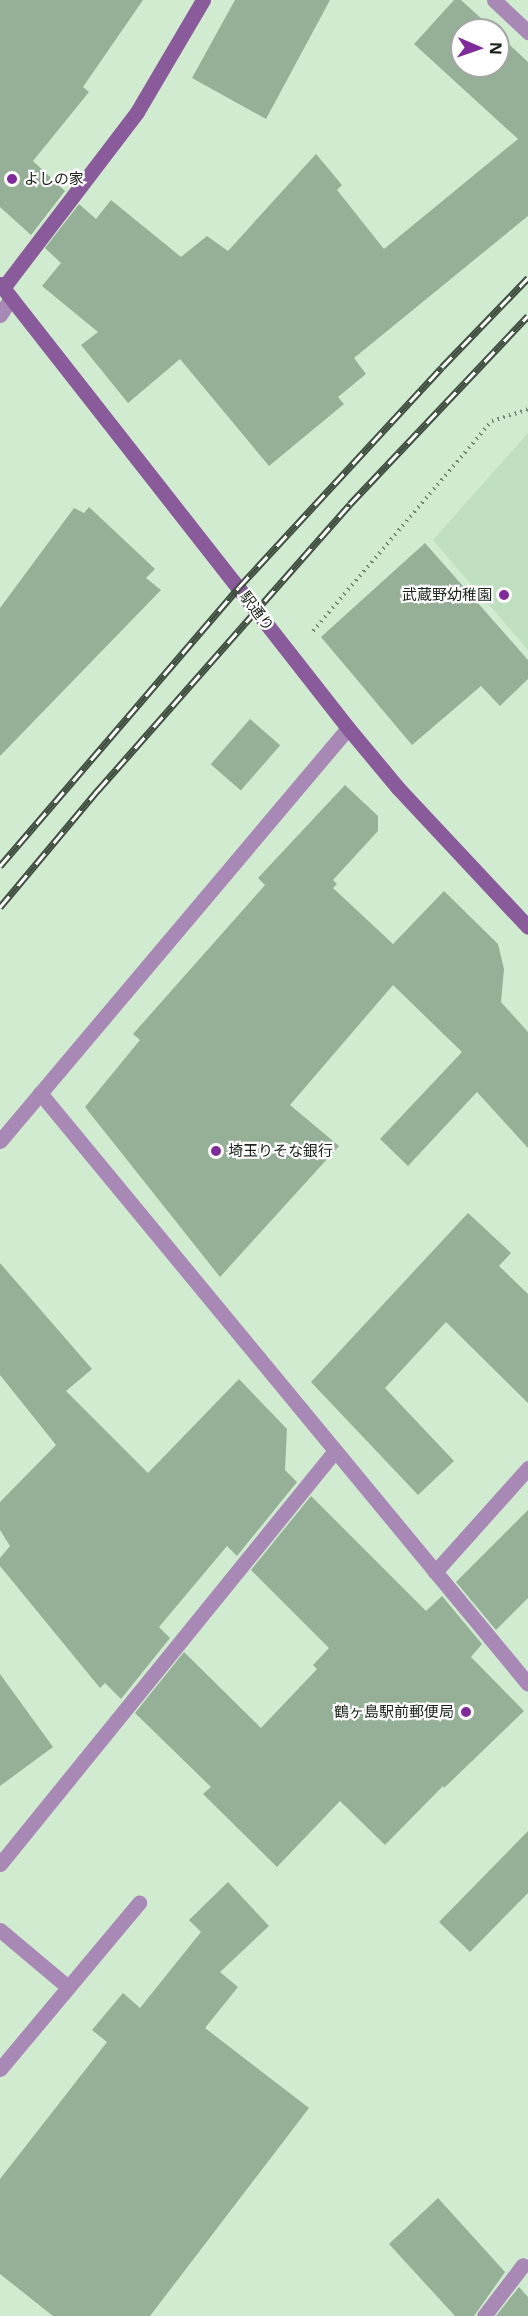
<!DOCTYPE html>
<html>
<head>
<meta charset="utf-8">
<style>
  body { margin:0 }
  #map { position:relative; width:528px; height:2316px; overflow:hidden; background:#d1ebd1; font-family:"Open Sans","Noto Sans JP",sans-serif }
  div>[style] { position:absolute }
  .built>* { inset:0; background:#c0dec0 }
  .building>* { inset:0; background:#96af97; transform-origin:0 0 }
  .path>* { height:4px; margin-top:-2px; transform-origin:0; background:repeating-linear-gradient(90deg,#728472 0 1.5px,transparent 0 6px) }
  .lane>* { height:15px; margin:-7.5px; padding:0 7.5px; transform-origin:7.5px; border-radius:7.5px; background:#a888b4 }
  .street>* { height:15px; margin:-7.5px; padding:0 7.5px; transform-origin:7.5px; border-radius:7.5px; background:#a888b4 }
  .secondary>* { height:15px; margin:-7.5px; padding:0 7.5px; transform-origin:7.5px; border-radius:7.5px; background:#8a5b9b }
  .rail>* { height:7px; margin-top:-3.5px; transform-origin:0; background:repeating-linear-gradient(90deg,#fff 0 14px,#414f41 0 28px); box-sizing:border-box; border-block:2px solid #414f41 }
  .dots>* { width:16px; height:16px; translate:-50% -50%; box-sizing:border-box; border:3px solid #fff; border-radius:50% }
  span { translate:-50% -50%; white-space:nowrap; text-align:center; line-height:1.15; -webkit-text-stroke:4.5px #fff; paint-order:stroke }
  .poi-label { font-size:15px; color:#1a241a }
  .left { translate:0 -50%; text-align:left }
  .right { translate:-100% -50%; text-align:right }
  .street-label { font-size:15px; color:#1a241a }
  .north { position:absolute; left:450px; top:18px; width:60px; height:60px; box-sizing:border-box; background:#fff; border:2px solid #a3a7a3; border-radius:50%; rotate:92deg; font-size:16px; font-weight:700; line-height:24px; text-align:center; color:#1a241a }
  .north::after { content:''; display:block; margin:auto; width:21px; height:27px; background:#7f2b9a; clip-path:polygon(50% 0,100% 100%,50% 72%,0 100%) }
</style>
</head>
<body>
<div id="map">
  <div class="built">
    <div style="clip-path:polygon(528px 433px,528px 650px,433px 540px)"></div>
  </div>
  <div class="building">
    <div style="clip-path:polygon(0 0,143px 0,83px 87px,89px 92px,33px 161px,65px 191px,31px 235px,0 207px)"></div>
    <div style="clip-path:polygon(235px 0,330px 0,266px 119px,192px 78px)"></div>
    <div style="clip-path:polygon(454px 0,461px 0,494px 30px,462px 30px,462px 66px,498px 66px,498px 34px,528px 62px,528px 216px,354px 358px,366px 374px,338px 397px,344px 404px,269px 466px,180px 359px,128px 403px,81px 345px,98px 332px,42px 286px,61px 263px,45px 248px,79px 204px,96px 219px,111px 200px,181px 257px,207px 236px,228px 251px,316px 154px,342px 185px,337px 190px,384px 249px,518px 139px,414px 44px)"></div>
    <div style="clip-path:polygon(89px 507px,155px 569px,146px 578px,161px 590px,0 756px,0 608px,74px 508px,84px 513px)"></div>
    <div style="clip-path:polygon(425px 543px,528px 660px,528px 679px,500px 706px,481px 686px,412px 745px,321px 637px)"></div>
    <div style="left:250px;top:719px;width:40px;height:60px;rotate:41deg"></div>
    <div style="clip-path:polygon(345px 785px,378px 816px,378px 831px,333px 880px,337px 884px,333px 888px,393px 944px,444px 891px,498px 944px,504px 969px,501px 1002px,528px 1032px,528px 1148px,477px 1092px,408px 1166px,380px 1139px,462px 1052px,393px 985px,290px 1105px,339px 1146px,220px 1277px,85px 1107px,140px 1040px,133px 1034px,265px 885px,258px 878px)"></div>
    <div style="clip-path:polygon(468px 1213px,511px 1253px,499px 1266px,528px 1294px,528px 1403px,446px 1322px,385px 1388px,454px 1461px,418px 1495px,311px 1382px)"></div>
    <div style="clip-path:polygon(0 1263px,92px 1369px,66px 1391px,148px 1473px,239px 1379px,287px 1429px,285px 1470px,297px 1482px,237px 1556px,227px 1546px,159px 1627px,170px 1638px,121px 1699px,105px 1683px,100px 1688px,0 1566px,0 1558px,10px 1546px,0 1530px,0 1502px,56px 1445px,0 1375px)"></div>
    <div style="clip-path:polygon(311px 1496px,426px 1611px,442px 1596px,482px 1644px,471px 1657px,524px 1711px,444px 1788px,443px 1786px,385px 1845px,340px 1801px,277px 1867px,203px 1794px,211px 1787px,135px 1713px,184px 1652px,261px 1728px,317px 1669px,313px 1665px,329px 1648px,251px 1570px)"></div>
    <div style="clip-path:polygon(528px 1510px,528px 1598px,496px 1630px,456px 1582px)"></div>
    <div style="clip-path:polygon(0 1674px,53px 1747px,0 1786px)"></div>
    <div style="clip-path:polygon(528px 1831px,528px 1893px,470px 1952px,439px 1922px)"></div>
    <div style="clip-path:polygon(228px 1882px,269px 1926px,220px 1972px,238px 1987px,205px 2028px,309px 2108px,150px 2316px,53px 2316px,0 2274px,0 2179px,107px 2042px,92px 2030px,123px 1993px,140px 2008px,201px 1932px,189px 1920px)"></div>
    <div style="clip-path:polygon(438px 2198px,505px 2272px,474px 2316px,455px 2316px,389px 2244px)"></div>
    <div style="clip-path:polygon(519px 2287px,528px 2297px,528px 2316px,496px 2316px)"></div>
  </div>
  <div class="path">
    <div style="left:313px;top:631px;width:276px;rotate:-49.6deg"></div>
    <div style="left:492px;top:421px;width:38px;rotate:-18deg"></div>
  </div>
  <div class="lane">
    <div style="left:0;top:2069px;width:217px;rotate:-50.1deg"></div>
    <div style="left:484px;top:2316px;width:64px;rotate:-52.6deg"></div>
  </div>
  <div class="street">
    <div style="left:494px;top:0;width:47px;rotate:43.3deg"></div>
    <div style="left:0;top:315px;width:20px;rotate:-57deg"></div>
    <div style="left:40px;top:1093px;width:766px;rotate:50.45deg"></div>
    <div style="left:0;top:1141px;width:540px;rotate:-49.88deg"></div>
    <div style="left:435px;top:1572px;width:140px;rotate:-48.2deg"></div>
    <div style="left:0;top:1864px;width:530px;rotate:-50.97deg"></div>
    <div style="left:0;top:1930px;width:89px;rotate:40deg"></div>
  </div>
  <div class="secondary">
    <div style="left:0;top:284px;width:564px;rotate:51.91deg"></div>
    <div style="left:348px;top:728px;width:78px;rotate:50.2deg"></div>
    <div style="left:398px;top:788px;width:190px;rotate:46.9deg"></div>
    <div style="left:3px;top:288px;width:221px;rotate:-52.7deg"></div>
    <div style="left:137px;top:112px;width:130px;rotate:-59.5deg"></div>
  </div>
  <div class="rail">
    <div style="left:0;top:866px;width:367px;rotate:-49.4deg"></div>
    <div style="left:239px;top:587px;width:299px;rotate:-47.3deg"></div>
    <div style="left:442px;top:367px;width:124px;rotate:-46deg"></div>
    <div style="left:0;top:907px;width:153px;rotate:-50.1deg"></div>
    <div style="left:98px;top:790px;width:381px;rotate:-48.6deg"></div>
    <div style="left:350px;top:504px;width:259px;rotate:-46.6deg"></div>
  </div>
  <div class="dots">
    <div style="left:12px;top:179px;background:#7f2b9a"></div>
    <div style="left:504px;top:595px;background:#7f2b9a"></div>
    <div style="left:216px;top:1151px;background:#7f2b9a"></div>
    <div style="left:466px;top:1712px;background:#7f2b9a"></div>
  </div>
  <div class="poi-label">
    <span class="left" style="left:24px;top:179px">よしの家</span>
    <span class="right" style="left:492px;top:595px">武蔵野幼稚園</span>
    <span class="left" style="left:228px;top:1151px">埼玉りそな銀行</span>
    <span class="right" style="left:454px;top:1712px">鶴ヶ島駅前郵便局</span>
  </div>
  <div class="street-label">
    <span style="left:257px;top:611px;rotate:53deg">駅通り</span>
  </div>
  <div class="north">N</div>
</div>
</body>
</html>
